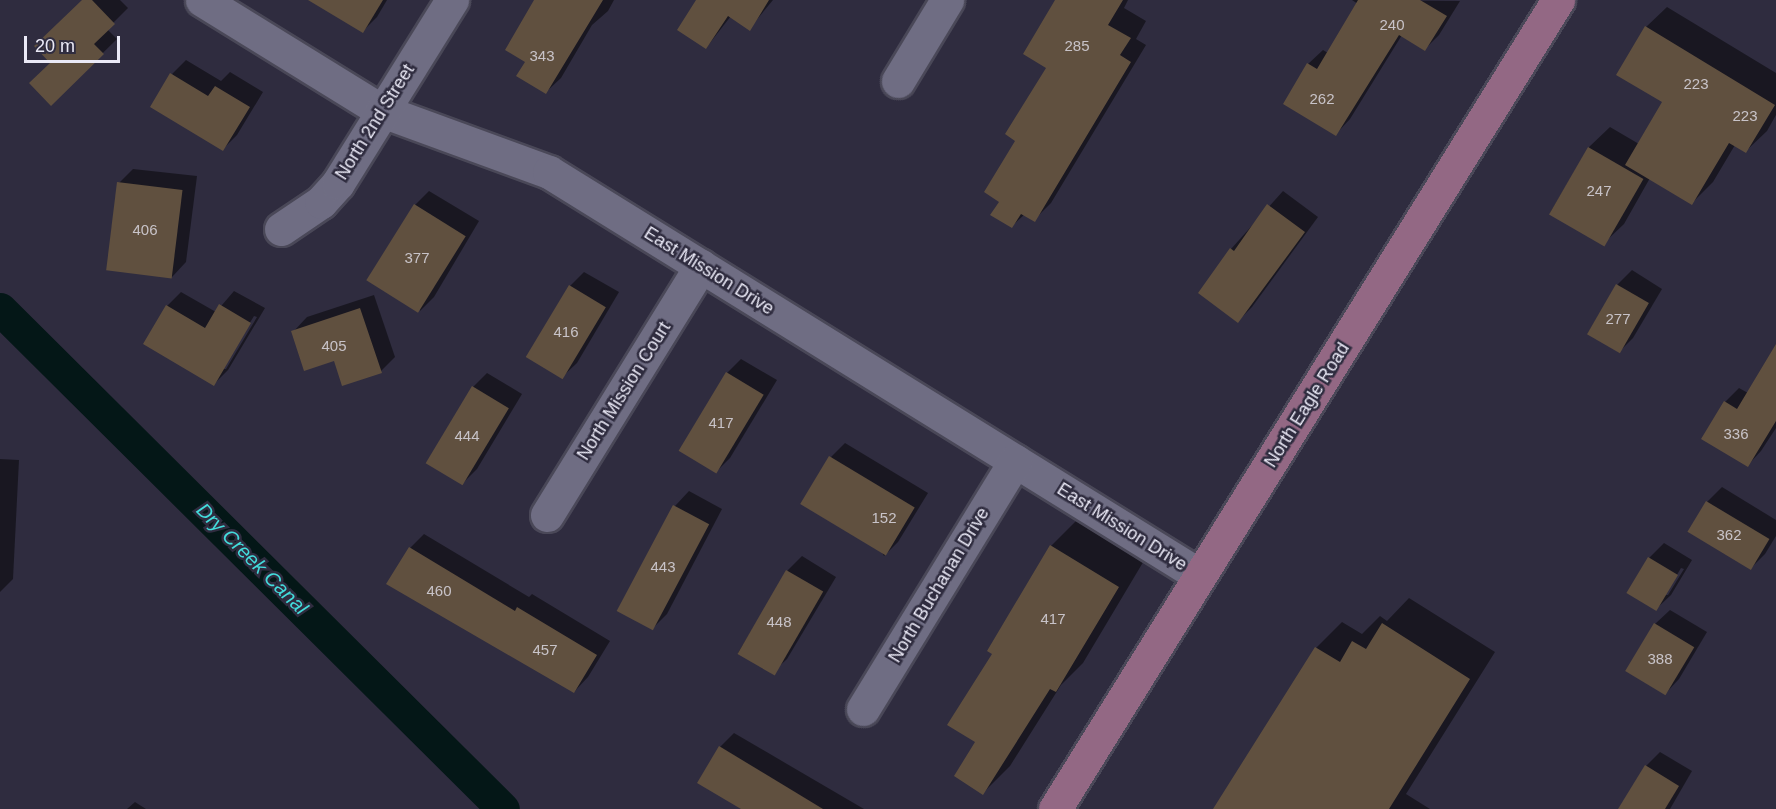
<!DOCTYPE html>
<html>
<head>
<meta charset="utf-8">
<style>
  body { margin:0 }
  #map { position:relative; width:1776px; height:809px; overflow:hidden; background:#2f2c3f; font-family:Helvetica,sans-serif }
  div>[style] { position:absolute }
  .shadow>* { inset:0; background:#0007 }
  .canal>* { height:33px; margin:-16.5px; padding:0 16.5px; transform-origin:16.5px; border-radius:16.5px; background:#041717 }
  .building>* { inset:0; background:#60503f; transform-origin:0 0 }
  .roads { filter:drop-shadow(2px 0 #4a4858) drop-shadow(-2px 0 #4a4858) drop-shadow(0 2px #4a4858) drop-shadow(0 -2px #4a4858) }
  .minor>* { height:33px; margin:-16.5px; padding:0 16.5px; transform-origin:16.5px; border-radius:16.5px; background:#6f6d83 }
  .secondary>* { height:33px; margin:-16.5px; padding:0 16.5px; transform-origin:16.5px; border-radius:16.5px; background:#936884 }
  span { translate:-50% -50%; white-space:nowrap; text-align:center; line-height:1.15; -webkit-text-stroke:5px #2f2c3f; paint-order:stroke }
  .number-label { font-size:15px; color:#c8c3c8 }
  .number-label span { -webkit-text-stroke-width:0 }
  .street-label { font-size:18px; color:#eae9f6 }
  .water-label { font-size:20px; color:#43dcdc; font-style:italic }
  .scale { position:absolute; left:24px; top:36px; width:96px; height:27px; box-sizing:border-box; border:3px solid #eae9f6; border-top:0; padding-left:8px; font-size:18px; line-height:21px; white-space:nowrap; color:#eae9f6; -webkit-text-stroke:4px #2f2c3f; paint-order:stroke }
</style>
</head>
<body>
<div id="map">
  <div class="shadow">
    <div style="clip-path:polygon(84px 0,120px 0,128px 8px,107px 29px,117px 39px,51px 104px,52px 62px)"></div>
    <div style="clip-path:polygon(311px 0,387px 0,377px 17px,363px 31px)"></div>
    <div style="clip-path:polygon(538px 0,614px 0,608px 11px,592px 25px,561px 78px,546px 92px,527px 61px)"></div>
    <div style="clip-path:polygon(698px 0,773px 0,749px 29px,731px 16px,706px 48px)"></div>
    <div style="clip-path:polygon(1057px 0,1128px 0,1124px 8px,1146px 21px,1136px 39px,1146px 45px,1051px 203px,1034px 220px,1025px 214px,1012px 226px,1001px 201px,1017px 141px,1048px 67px)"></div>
    <div style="clip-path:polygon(1352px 0,1460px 1px,1439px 35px,1425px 49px,1402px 35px,1350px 119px,1336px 134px,1308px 64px,1323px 50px,1328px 53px,1358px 4px)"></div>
    <div style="clip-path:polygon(1667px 7px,1776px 73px,1776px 115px,1767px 131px,1746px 151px,1735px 145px,1713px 182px,1692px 203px,1650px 178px,1624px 224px,1603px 244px,1550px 213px,1589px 147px,1610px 127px,1639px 144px,1664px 102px,1646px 27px)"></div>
    <div style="clip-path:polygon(186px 60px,221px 81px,230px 72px,263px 92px,237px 135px,223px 149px,172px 74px)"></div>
    <div style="clip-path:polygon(133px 169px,197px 176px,186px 262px,172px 277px,119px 183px)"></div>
    <div style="clip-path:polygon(429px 191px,479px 221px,434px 297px,420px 311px,415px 205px)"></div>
    <div style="clip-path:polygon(1283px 191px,1318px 217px,1252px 307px,1238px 321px,1231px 249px)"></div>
    <div style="clip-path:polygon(1632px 270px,1662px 289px,1633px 338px,1619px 352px,1588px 333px,1618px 284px)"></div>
    <div style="clip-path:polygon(584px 272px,619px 292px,577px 363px,562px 377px,570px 286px)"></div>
    <div style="clip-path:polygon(evenodd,234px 291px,265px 308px,228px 370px,214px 384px,167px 306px,181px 292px,216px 312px,234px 291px,254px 316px,257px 317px,226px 369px,222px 369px,254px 316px)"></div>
    <div style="clip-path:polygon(374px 295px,395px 357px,381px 371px,335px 359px,293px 332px,307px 317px)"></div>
    <div style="clip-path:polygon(1776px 347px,1776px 428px,1761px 451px,1748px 465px,1725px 402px,1739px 388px,1748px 393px)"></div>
    <div style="clip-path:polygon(741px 359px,777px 380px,730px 458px,716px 472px,727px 373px)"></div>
    <div style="clip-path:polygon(487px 373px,522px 394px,477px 469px,463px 483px,473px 387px)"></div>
    <div style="clip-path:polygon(845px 443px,928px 493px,898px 542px,884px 556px,831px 457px)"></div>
    <div style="clip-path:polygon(0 459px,19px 460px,13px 579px,0 592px)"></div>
    <div style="clip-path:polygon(1722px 487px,1776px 520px,1776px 536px,1765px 554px,1751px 568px,1690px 531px,1707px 502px)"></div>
    <div style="clip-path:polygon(689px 491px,722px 509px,667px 614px,653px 628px,619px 610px,675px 506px)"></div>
    <div style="clip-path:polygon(1078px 519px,1145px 559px,1083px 663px,1061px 685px,1010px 766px,983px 793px,977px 742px,994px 653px,1051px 546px)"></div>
    <div style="clip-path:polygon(424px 534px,529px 597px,532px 594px,610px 641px,588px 677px,574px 692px,410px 548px)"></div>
    <div style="clip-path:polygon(evenodd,1664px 543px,1692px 560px,1671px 595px,1656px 609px,1628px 593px,1649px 558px,1664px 543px,1681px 568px,1684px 569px,1668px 595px,1665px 595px,1681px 568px)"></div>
    <div style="clip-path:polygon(802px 556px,836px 577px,787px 659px,772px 673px,738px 653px,788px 570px)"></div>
    <div style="clip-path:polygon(1409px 598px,1495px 652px,1406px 794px,1430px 809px,1215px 809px,1316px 648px,1342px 622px,1362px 634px,1380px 616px,1387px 621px)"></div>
    <div style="clip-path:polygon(1670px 610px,1707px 632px,1679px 679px,1665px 694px,1627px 671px,1655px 624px)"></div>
    <div style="clip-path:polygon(734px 733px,864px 809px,744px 809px,720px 747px)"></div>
    <div style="clip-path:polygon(1660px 752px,1692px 771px,1670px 809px,1620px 809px,1646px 766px)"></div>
    <div style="clip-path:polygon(135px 802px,146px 809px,127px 809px)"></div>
  </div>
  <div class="canal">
    <div style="left:0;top:309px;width:709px;rotate:44.83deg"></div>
  </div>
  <div class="building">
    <div style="clip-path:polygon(82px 0,92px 0,115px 24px,94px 44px,104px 54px,51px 106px,29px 83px,50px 63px,34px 46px)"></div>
    <div style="clip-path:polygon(308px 0,383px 0,363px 33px)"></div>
    <div style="clip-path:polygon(534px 0,603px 0,546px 94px,516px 76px,525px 62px,505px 50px)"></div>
    <div style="clip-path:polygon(696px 0,769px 0,750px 31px,728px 16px,706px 49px,677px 30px)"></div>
    <div style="clip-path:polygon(1055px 0,1123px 0,1108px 25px,1131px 38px,1120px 55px,1131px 62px,1035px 222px,1021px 214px,1012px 228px,990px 215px,999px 202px,984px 192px,1015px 141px,1005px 134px,1046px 68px,1023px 54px)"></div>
    <div style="clip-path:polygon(1358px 0,1420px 0,1447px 16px,1425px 51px,1399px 35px,1336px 136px,1283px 104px,1307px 63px,1317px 69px)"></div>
    <div style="clip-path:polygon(1645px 26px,1775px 105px,1746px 153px,1729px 143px,1692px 205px,1625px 165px,1662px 102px,1616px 75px)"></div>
    <div style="clip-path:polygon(170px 73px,208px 96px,215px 86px,250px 107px,223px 151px,150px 107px)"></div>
    <div style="left:1588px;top:147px;width:64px;height:78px;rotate:30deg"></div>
    <div style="left:117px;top:182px;width:66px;height:89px;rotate:7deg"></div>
    <div style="left:414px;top:204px;width:61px;height:90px;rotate:32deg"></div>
    <div style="clip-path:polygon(1267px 204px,1305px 232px,1238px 323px,1198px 293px,1230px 248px,1234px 251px)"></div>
    <div style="left:1616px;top:284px;width:38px;height:58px;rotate:30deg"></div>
    <div style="left:569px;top:285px;width:43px;height:84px;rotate:31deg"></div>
    <div style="clip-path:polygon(219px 304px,251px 323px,214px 386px,143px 344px,166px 305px,205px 328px)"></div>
    <div style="clip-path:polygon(360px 308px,382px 373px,342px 386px,334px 361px,304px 371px,291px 331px)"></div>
    <div style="clip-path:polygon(1776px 344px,1776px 421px,1748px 467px,1701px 439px,1724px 401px,1737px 409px)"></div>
    <div style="left:726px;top:372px;width:44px;height:92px;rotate:31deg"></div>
    <div style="left:472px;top:386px;width:43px;height:90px;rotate:31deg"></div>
    <div style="left:829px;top:456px;width:100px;height:56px;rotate:31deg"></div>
    <div style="left:1706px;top:501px;width:74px;height:36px;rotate:31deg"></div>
    <div style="left:673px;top:505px;width:41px;height:120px;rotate:28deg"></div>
    <div style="clip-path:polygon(1050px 545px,1119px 587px,1056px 692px,1050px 689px,983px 795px,954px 776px,975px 742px,947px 725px,992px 654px,987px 651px)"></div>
    <div style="clip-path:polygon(409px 547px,515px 611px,517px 607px,597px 655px,574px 693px,386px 584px)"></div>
    <div style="left:1648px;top:557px;width:35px;height:42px;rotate:31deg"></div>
    <div style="left:786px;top:570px;width:43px;height:97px;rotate:30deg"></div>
    <div style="clip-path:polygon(1382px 623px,1470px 679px,1389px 809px,1213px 809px,1315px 647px,1340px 662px,1352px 641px,1366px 649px)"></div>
    <div style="left:1654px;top:623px;width:47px;height:56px;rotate:31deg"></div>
    <div style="clip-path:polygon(719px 746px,823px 809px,741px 809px,697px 783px)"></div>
    <div style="clip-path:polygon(1645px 765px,1679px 786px,1665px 809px,1618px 809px)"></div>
  </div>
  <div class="roads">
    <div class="minor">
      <div style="left:202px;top:0;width:211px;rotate:31.7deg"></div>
      <div style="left:382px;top:111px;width:178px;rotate:20.1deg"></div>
      <div style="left:549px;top:172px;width:765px;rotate:31.8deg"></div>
      <div style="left:898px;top:81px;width:95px;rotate:-58.8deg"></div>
      <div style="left:281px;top:229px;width:48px;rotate:-34deg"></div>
      <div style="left:321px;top:202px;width:25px;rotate:-48deg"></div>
      <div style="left:338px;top:183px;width:216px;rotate:-58.1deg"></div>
      <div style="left:547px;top:515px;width:293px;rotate:-58.3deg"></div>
      <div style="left:863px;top:709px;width:291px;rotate:-58.5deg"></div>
    </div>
    <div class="secondary">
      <div style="left:1055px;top:809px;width:953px;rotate:-58.13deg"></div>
    </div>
  </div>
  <div class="number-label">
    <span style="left:1392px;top:25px">240</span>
    <span style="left:1077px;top:46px">285</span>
    <span style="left:542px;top:56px">343</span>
    <span style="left:1696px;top:84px">223</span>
    <span style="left:1322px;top:99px">262</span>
    <span style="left:1745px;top:116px">223</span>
    <span style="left:1599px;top:191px">247</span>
    <span style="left:145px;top:230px">406</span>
    <span style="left:417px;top:258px">377</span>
    <span style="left:1618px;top:319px">277</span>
    <span style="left:566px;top:332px">416</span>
    <span style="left:334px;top:346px">405</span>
    <span style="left:721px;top:423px">417</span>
    <span style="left:1736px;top:434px">336</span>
    <span style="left:467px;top:436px">444</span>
    <span style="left:884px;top:518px">152</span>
    <span style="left:1729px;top:535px">362</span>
    <span style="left:663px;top:567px">443</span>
    <span style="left:439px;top:591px">460</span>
    <span style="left:1053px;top:619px">417</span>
    <span style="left:779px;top:622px">448</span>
    <span style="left:545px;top:650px">457</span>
    <span style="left:1660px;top:659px">388</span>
  </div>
  <div class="street-label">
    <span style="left:375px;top:122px;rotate:-58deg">North 2nd Street</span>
    <span style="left:709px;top:271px;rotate:32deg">East Mission Drive</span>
    <span style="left:624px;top:391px;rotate:-58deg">North Mission Court</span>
    <span style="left:1307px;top:405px;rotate:-58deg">North Eagle Road</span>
    <span style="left:1122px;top:527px;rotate:32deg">East Mission Drive</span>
    <span style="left:939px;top:585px;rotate:-59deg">North Buchanan Drive</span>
  </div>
  <div class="water-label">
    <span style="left:252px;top:559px;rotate:45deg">Dry Creek Canal</span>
  </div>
  <div class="scale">20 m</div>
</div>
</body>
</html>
